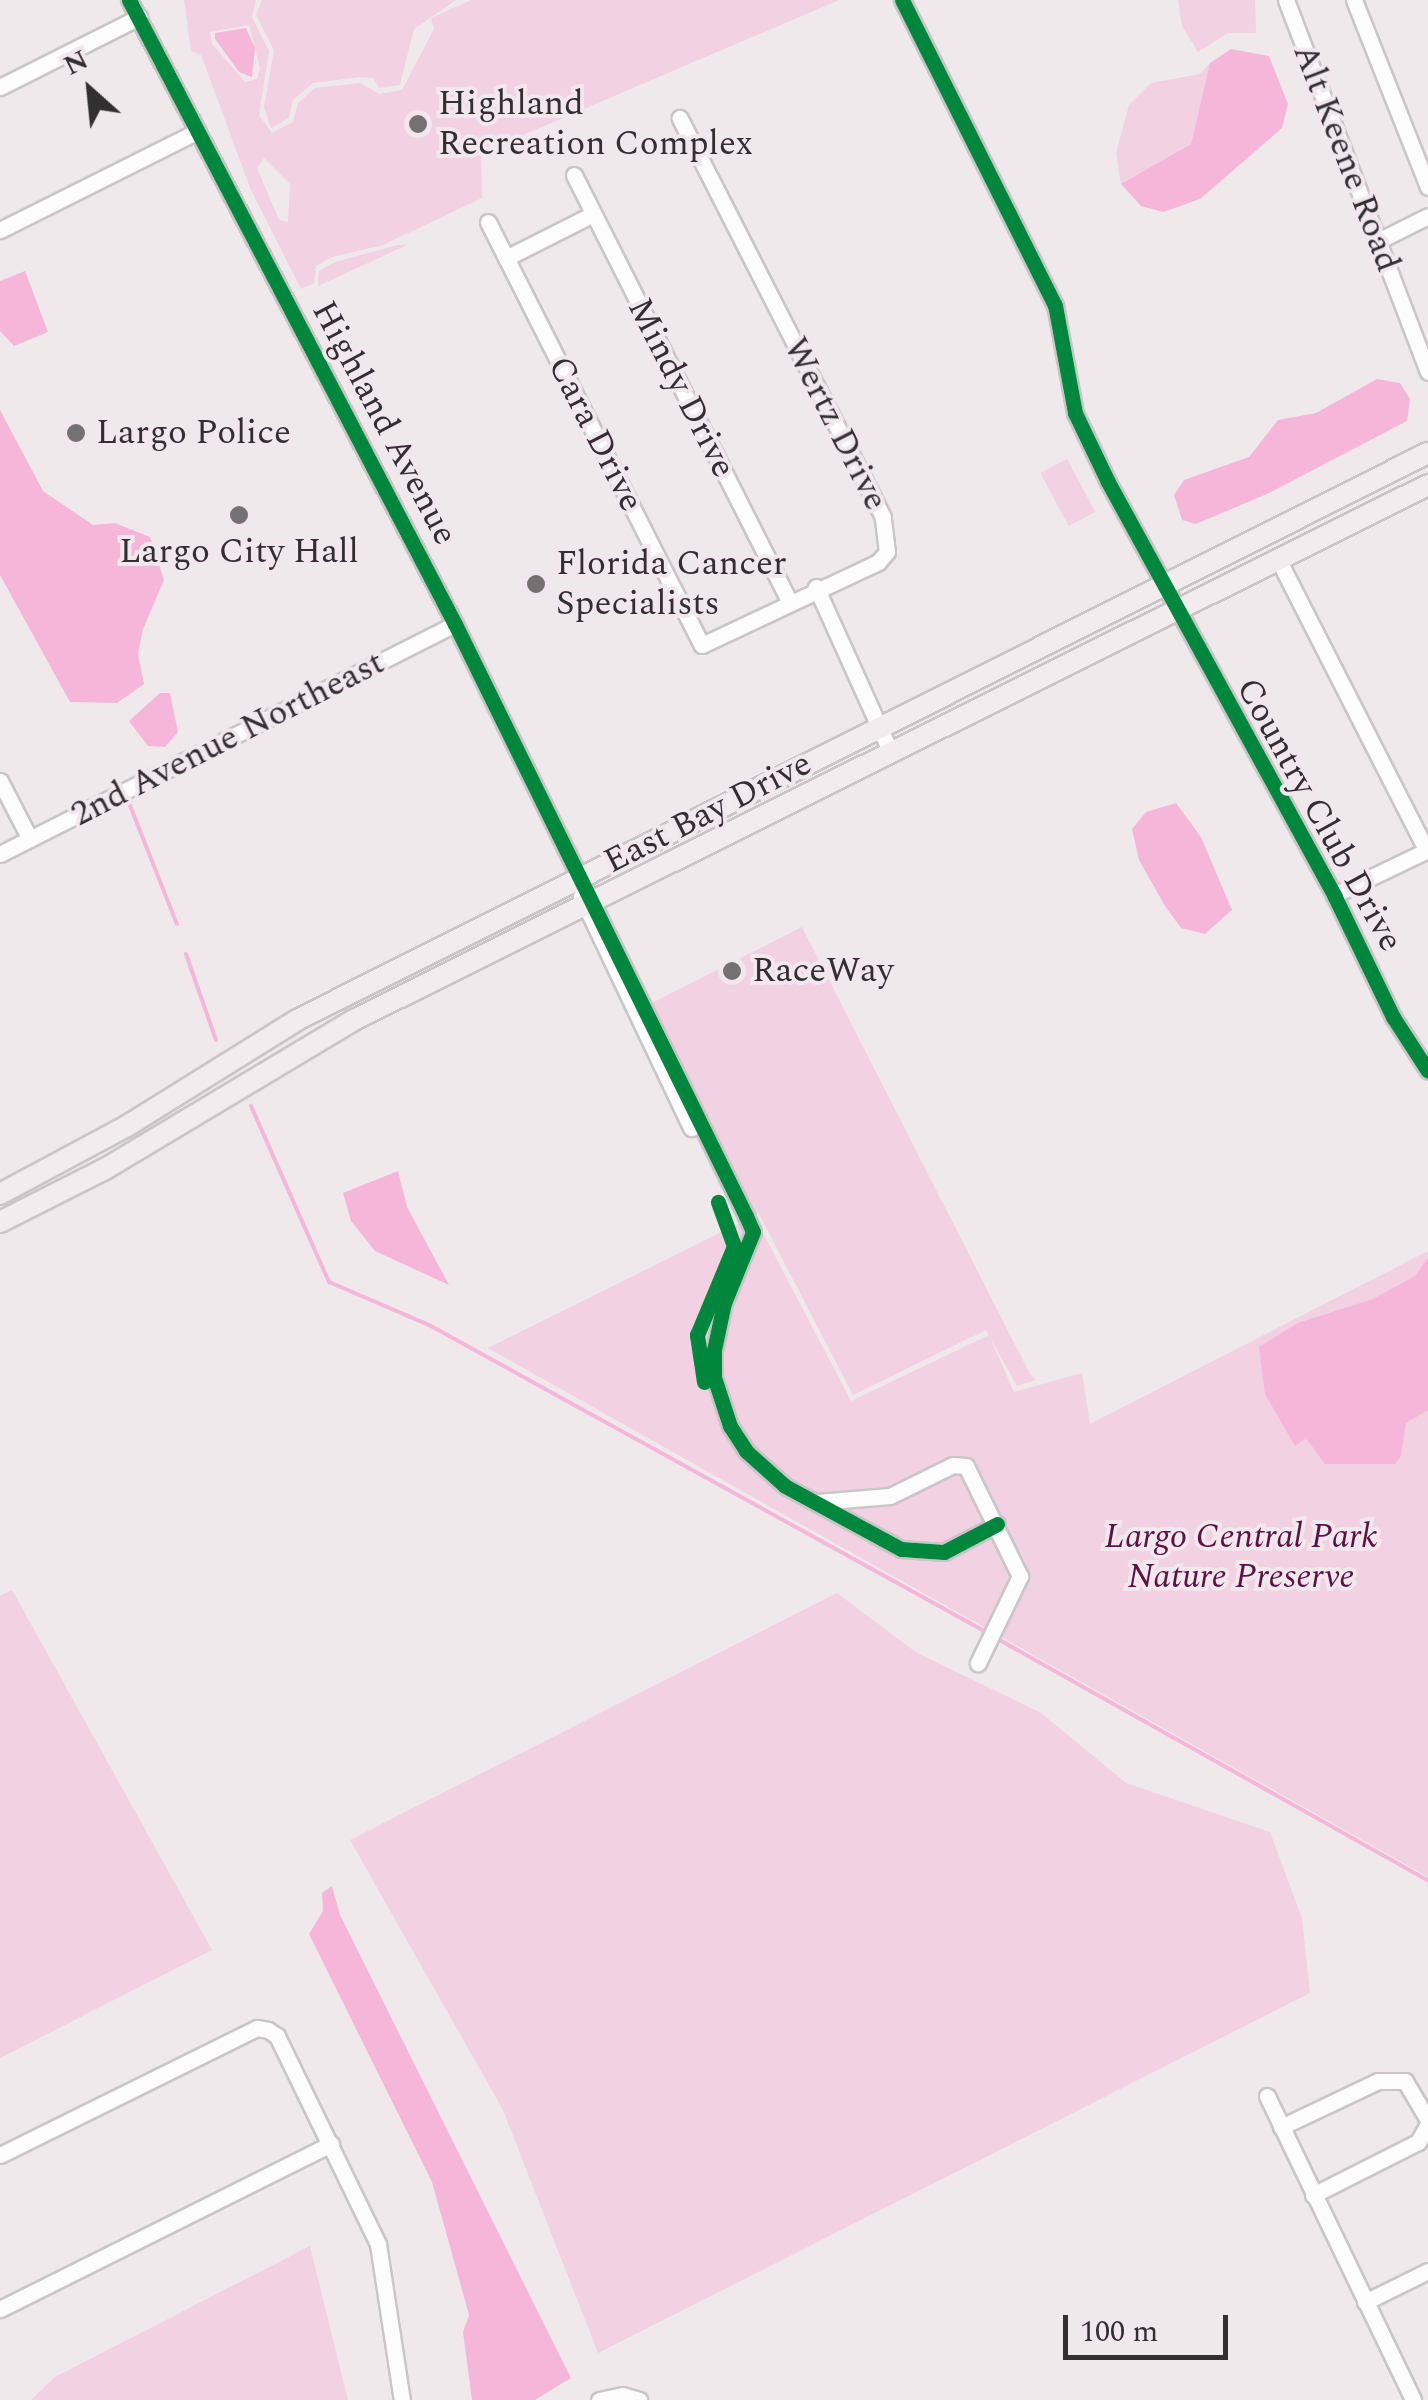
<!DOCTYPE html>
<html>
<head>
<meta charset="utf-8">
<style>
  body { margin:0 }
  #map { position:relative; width:1428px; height:2400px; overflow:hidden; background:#efe9ec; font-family:Spectral,serif }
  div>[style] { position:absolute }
  .green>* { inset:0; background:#f1d1e2; transform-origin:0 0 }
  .water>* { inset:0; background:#f5b6da }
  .stream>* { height:4px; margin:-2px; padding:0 2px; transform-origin:2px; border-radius:2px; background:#f5b6da }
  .roads { filter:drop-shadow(2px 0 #cac5c7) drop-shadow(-2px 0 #cac5c7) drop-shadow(0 2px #cac5c7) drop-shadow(0 -2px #cac5c7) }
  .minor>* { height:15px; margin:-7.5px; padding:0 7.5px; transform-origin:7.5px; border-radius:7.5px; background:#fdfcfc }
  .major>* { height:20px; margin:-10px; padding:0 10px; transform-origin:10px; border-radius:10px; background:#f3ecef }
  .cycleway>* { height:15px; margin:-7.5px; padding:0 7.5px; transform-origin:7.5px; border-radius:7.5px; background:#00873e }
  .dots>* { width:28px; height:28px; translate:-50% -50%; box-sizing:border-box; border:5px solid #f1e7ec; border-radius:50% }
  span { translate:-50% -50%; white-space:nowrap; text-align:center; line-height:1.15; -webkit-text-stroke:8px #f1e7ec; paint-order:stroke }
  .poi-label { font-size:35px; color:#332f31 }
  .left { translate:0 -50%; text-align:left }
  .street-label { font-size:35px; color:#332f31 }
  .park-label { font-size:35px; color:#5d1244; font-style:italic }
  .north { position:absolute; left:40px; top:40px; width:100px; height:100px; -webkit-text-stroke:8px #f1e7ec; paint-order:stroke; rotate:333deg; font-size:28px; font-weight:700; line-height:40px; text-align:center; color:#332f31 }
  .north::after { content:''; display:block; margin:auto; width:35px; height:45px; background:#332f31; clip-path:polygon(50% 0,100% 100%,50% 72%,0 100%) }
  .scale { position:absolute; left:1063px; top:2315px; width:165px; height:45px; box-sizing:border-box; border:5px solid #332f31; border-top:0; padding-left:12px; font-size:30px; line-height:35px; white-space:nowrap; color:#332f31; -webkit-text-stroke:8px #f1e7ec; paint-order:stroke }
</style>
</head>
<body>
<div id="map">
  <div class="green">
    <div style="clip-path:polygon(evenodd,184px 0,256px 0,252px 17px,269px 51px,259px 115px,272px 133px,293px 122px,298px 103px,315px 88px,361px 83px,379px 94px,402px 90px,434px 29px,431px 18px,471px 0,839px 0,481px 153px,482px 198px,383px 245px,332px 257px,316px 266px,314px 283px,301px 289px,251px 190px,201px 55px,191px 51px,184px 0,249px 25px,260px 69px,257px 79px,245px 82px,212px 44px,210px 32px,249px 25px,184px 0,264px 158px,290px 184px,288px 222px,279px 220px,257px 168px,264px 158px)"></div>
    <div style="clip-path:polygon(262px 0,456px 0,414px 29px,400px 85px,379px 88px,373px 78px,361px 77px,313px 83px,293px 100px,289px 118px,271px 128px,264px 107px,274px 50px,256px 15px)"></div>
    <div style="clip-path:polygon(1178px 0,1255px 0,1256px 33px,1228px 33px,1198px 52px,1182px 26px)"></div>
    <div style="clip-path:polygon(1210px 63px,1191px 144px,1121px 184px,1116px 153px,1129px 105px,1151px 83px,1200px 74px)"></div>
    <div style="clip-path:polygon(397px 245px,407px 245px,318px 286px,319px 271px,335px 262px)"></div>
    <div style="left:1067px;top:459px;width:60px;height:30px;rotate:62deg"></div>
    <div style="clip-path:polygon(802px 927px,1030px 1374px,1036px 1380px,1017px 1386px,986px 1330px,853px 1395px,759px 1214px,750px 1212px,650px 1004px)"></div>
    <div style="clip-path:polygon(754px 1216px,851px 1401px,989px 1335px,1014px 1392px,1082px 1373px,1090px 1424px,1428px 1251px,1428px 1877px,488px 1348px)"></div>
    <div style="clip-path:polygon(12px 1590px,212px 1950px,0 2058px,0 1596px)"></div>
    <div style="clip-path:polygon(837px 1593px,917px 1653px,1041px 1713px,1126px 1783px,1270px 1832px,1302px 1918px,1310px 1993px,598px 2353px,503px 2110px,350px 1840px)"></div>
    <div style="clip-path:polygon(310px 2246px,348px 2400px,31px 2400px,55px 2377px)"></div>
  </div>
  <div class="water">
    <div style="clip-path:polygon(246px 28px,255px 48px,252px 77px,239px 72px,215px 39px,215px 33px)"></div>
    <div style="clip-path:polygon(1231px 49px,1269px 56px,1288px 104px,1282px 128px,1200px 199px,1163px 212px,1141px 206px,1121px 184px,1191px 144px,1210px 63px)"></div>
    <div style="clip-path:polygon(25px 271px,48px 332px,14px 346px,0 331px,0 281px)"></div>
    <div style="clip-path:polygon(1377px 379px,1400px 383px,1410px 399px,1407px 421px,1267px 494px,1196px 524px,1182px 520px,1174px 495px,1184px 480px,1249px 457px,1278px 420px,1316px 413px)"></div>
    <div style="clip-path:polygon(0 410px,43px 491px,93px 525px,115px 523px,150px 537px,164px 580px,143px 629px,138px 654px,144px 684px,117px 703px,70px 702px,0 575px)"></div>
    <div style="clip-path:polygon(160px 693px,170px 693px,178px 732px,165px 747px,148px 746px,129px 721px)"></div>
    <div style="clip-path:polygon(1176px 803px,1201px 837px,1232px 910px,1205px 934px,1181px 928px,1165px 906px,1139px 860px,1132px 829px,1146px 812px)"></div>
    <div style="clip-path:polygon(398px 1171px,407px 1207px,449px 1285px,375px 1251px,351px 1221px,343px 1193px)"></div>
    <div style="clip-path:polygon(1428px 1258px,1428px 1410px,1406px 1423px,1401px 1456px,1395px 1464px,1325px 1464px,1306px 1438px,1295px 1446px,1265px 1394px,1259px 1347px,1298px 1323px,1373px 1299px,1415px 1276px)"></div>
    <div style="clip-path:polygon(332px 1886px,340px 1915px,571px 2378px,535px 2400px,472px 2400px,463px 2332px,469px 2315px,432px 2182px,309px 1934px,323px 1911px,322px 1893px)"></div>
  </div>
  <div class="stream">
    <div style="left:129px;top:803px;width:130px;rotate:68.4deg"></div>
    <div style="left:186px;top:954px;width:91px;rotate:70.8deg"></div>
    <div style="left:251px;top:1106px;width:193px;rotate:66.1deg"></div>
    <div style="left:329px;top:1282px;width:111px;rotate:23.3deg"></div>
    <div style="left:431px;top:1326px;width:636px;rotate:28.86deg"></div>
    <div style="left:996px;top:1638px;width:495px;rotate:29.3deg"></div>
  </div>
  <div class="roads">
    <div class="minor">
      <div style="left:129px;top:0;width:704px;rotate:62.42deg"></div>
      <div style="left:455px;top:624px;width:660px;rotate:63.82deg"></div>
      <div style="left:746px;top:1216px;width:17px;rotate:66deg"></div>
      <div style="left:753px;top:1232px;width:77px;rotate:112.2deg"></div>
      <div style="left:724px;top:1303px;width:48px;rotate:102deg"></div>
      <div style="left:714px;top:1350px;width:27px;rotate:90deg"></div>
      <div style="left:714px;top:1377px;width:52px;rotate:71.9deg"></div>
      <div style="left:730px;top:1426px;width:30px;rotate:57deg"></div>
      <div style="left:746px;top:1451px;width:52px;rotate:41.9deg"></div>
      <div style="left:785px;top:1486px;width:132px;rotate:28.5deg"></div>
      <div style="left:901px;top:1549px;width:43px;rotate:4deg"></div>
      <div style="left:944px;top:1552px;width:60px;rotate:-27.8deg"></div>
      <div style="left:902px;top:0;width:341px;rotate:63.4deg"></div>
      <div style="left:1055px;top:305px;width:110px;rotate:79.5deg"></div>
      <div style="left:1075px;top:413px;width:76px;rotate:64.4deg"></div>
      <div style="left:1108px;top:482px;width:471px;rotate:61.3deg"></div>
      <div style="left:1334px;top:895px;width:136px;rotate:64.2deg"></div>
      <div style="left:1393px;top:1017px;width:64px;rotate:57.1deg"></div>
      <div style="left:1286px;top:0;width:398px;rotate:69.1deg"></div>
      <div style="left:1354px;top:0;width:201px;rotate:68.4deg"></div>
      <div style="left:0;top:87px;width:156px;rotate:-26.7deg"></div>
      <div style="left:574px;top:175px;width:477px;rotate:63.2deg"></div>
      <div style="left:488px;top:222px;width:474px;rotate:63.2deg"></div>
      <div style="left:702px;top:645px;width:195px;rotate:-25.2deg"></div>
      <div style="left:878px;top:562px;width:13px;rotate:-48deg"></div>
      <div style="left:887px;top:552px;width:35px;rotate:-97deg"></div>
      <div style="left:883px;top:517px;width:448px;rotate:-117deg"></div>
      <div style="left:0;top:230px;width:221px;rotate:-26.6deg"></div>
      <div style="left:1378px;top:241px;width:56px;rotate:-26.6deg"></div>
      <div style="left:506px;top:258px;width:97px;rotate:-26.8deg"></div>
      <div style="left:1278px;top:559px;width:328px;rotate:63deg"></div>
      <div style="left:816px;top:587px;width:182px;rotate:65.7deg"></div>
      <div style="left:0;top:781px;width:65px;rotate:62.7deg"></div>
      <div style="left:0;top:854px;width:510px;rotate:-26.82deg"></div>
      <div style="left:1334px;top:895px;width:104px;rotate:-25.6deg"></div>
      <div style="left:581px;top:896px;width:257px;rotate:64.6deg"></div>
      <div style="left:817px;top:1502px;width:73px;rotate:-4.7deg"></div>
      <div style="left:890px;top:1496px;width:70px;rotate:-26.2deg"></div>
      <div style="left:953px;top:1465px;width:13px;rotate:4deg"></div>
      <div style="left:966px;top:1466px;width:123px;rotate:63.9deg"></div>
      <div style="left:1020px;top:1576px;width:97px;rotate:115.8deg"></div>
      <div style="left:1267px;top:2096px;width:337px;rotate:64.3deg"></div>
      <div style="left:1281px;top:2127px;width:107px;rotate:-25.4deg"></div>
      <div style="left:1378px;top:2081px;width:27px"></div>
      <div style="left:1405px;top:2081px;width:45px;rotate:59.5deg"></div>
      <div style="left:0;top:2155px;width:287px;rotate:-26.3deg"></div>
      <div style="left:257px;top:2028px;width:11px;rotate:10deg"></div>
      <div style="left:268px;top:2030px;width:11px;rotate:34deg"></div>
      <div style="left:277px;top:2036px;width:231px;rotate:64.1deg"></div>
      <div style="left:378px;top:2244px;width:158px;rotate:81.3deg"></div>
      <div style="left:1313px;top:2195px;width:118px;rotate:-26.8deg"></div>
      <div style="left:1418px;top:2142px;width:21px;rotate:-61deg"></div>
      <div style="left:1365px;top:2302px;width:70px;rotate:-26.2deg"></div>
      <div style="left:0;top:2309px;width:370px;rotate:-26.5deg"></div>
      <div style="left:599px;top:2400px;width:24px;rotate:-12deg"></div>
      <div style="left:622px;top:2395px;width:18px;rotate:16deg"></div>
    </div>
    <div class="major">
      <div style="left:0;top:1194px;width:144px;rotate:-28.2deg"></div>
      <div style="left:127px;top:1126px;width:200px;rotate:-31.9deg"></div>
      <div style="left:297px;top:1020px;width:1265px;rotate:-26.63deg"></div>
      <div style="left:0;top:1222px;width:118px;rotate:-26.8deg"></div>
      <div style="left:105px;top:1169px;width:290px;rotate:-30.9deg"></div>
      <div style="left:354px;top:1020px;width:1200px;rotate:-26.48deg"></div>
    </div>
  </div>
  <div class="cycleway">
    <div style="left:129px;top:0;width:704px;rotate:62.42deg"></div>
    <div style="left:455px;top:624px;width:660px;rotate:63.82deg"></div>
    <div style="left:746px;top:1216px;width:17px;rotate:66deg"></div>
    <div style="left:753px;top:1232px;width:77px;rotate:112.2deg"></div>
    <div style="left:724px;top:1303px;width:48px;rotate:102deg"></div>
    <div style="left:714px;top:1350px;width:27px;rotate:90deg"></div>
    <div style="left:714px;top:1377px;width:52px;rotate:71.9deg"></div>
    <div style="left:730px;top:1426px;width:30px;rotate:57deg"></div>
    <div style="left:746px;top:1451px;width:52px;rotate:41.9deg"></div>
    <div style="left:785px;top:1486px;width:132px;rotate:28.5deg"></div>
    <div style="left:901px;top:1549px;width:43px;rotate:4deg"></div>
    <div style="left:944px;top:1552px;width:60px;rotate:-27.8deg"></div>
    <div style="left:902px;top:0;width:341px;rotate:63.4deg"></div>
    <div style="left:1055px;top:305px;width:110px;rotate:79.5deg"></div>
    <div style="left:1075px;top:413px;width:76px;rotate:64.4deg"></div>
    <div style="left:1108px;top:482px;width:471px;rotate:61.3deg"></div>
    <div style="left:1334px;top:895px;width:136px;rotate:64.2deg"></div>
    <div style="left:1393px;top:1017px;width:64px;rotate:57.1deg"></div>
    <div style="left:704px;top:1382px;width:48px;rotate:-98.5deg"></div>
    <div style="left:697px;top:1335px;width:96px;rotate:-67.4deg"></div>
    <div style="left:734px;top:1246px;width:47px;rotate:-110deg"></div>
  </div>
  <div class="dots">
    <div style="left:418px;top:124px;background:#757072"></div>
    <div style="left:76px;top:433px;background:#757072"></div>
    <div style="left:239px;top:515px;background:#757072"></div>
    <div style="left:536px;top:584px;background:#757072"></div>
    <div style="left:732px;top:971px;background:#757072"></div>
  </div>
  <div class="poi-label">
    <span class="left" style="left:438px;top:124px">Highland<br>Recreation Complex</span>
    <span class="left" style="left:96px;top:433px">Largo Police</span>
    <span style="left:239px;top:552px">Largo City Hall</span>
    <span class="left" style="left:556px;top:584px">Florida Cancer<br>Specialists</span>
    <span class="left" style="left:752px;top:971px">RaceWay</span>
  </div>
  <div class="street-label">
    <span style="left:1346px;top:158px;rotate:69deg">Alt Keene Road</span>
    <span style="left:681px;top:388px;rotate:63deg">Mindy Drive</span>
    <span style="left:384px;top:423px;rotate:62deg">Highland Avenue</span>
    <span style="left:835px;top:424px;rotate:63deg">Wertz Drive</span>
    <span style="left:595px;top:434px;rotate:63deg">Cara Drive</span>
    <span style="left:228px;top:739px;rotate:-27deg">2nd Avenue Northeast</span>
    <span style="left:708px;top:813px;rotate:-27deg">East Bay Drive</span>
    <span style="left:1319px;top:815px;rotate:61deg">Country Club Drive</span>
  </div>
  <div class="park-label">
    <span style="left:1241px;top:1557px">Largo Central Park<br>Nature Preserve</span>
  </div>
  <div class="north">N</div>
  <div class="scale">100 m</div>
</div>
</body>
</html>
